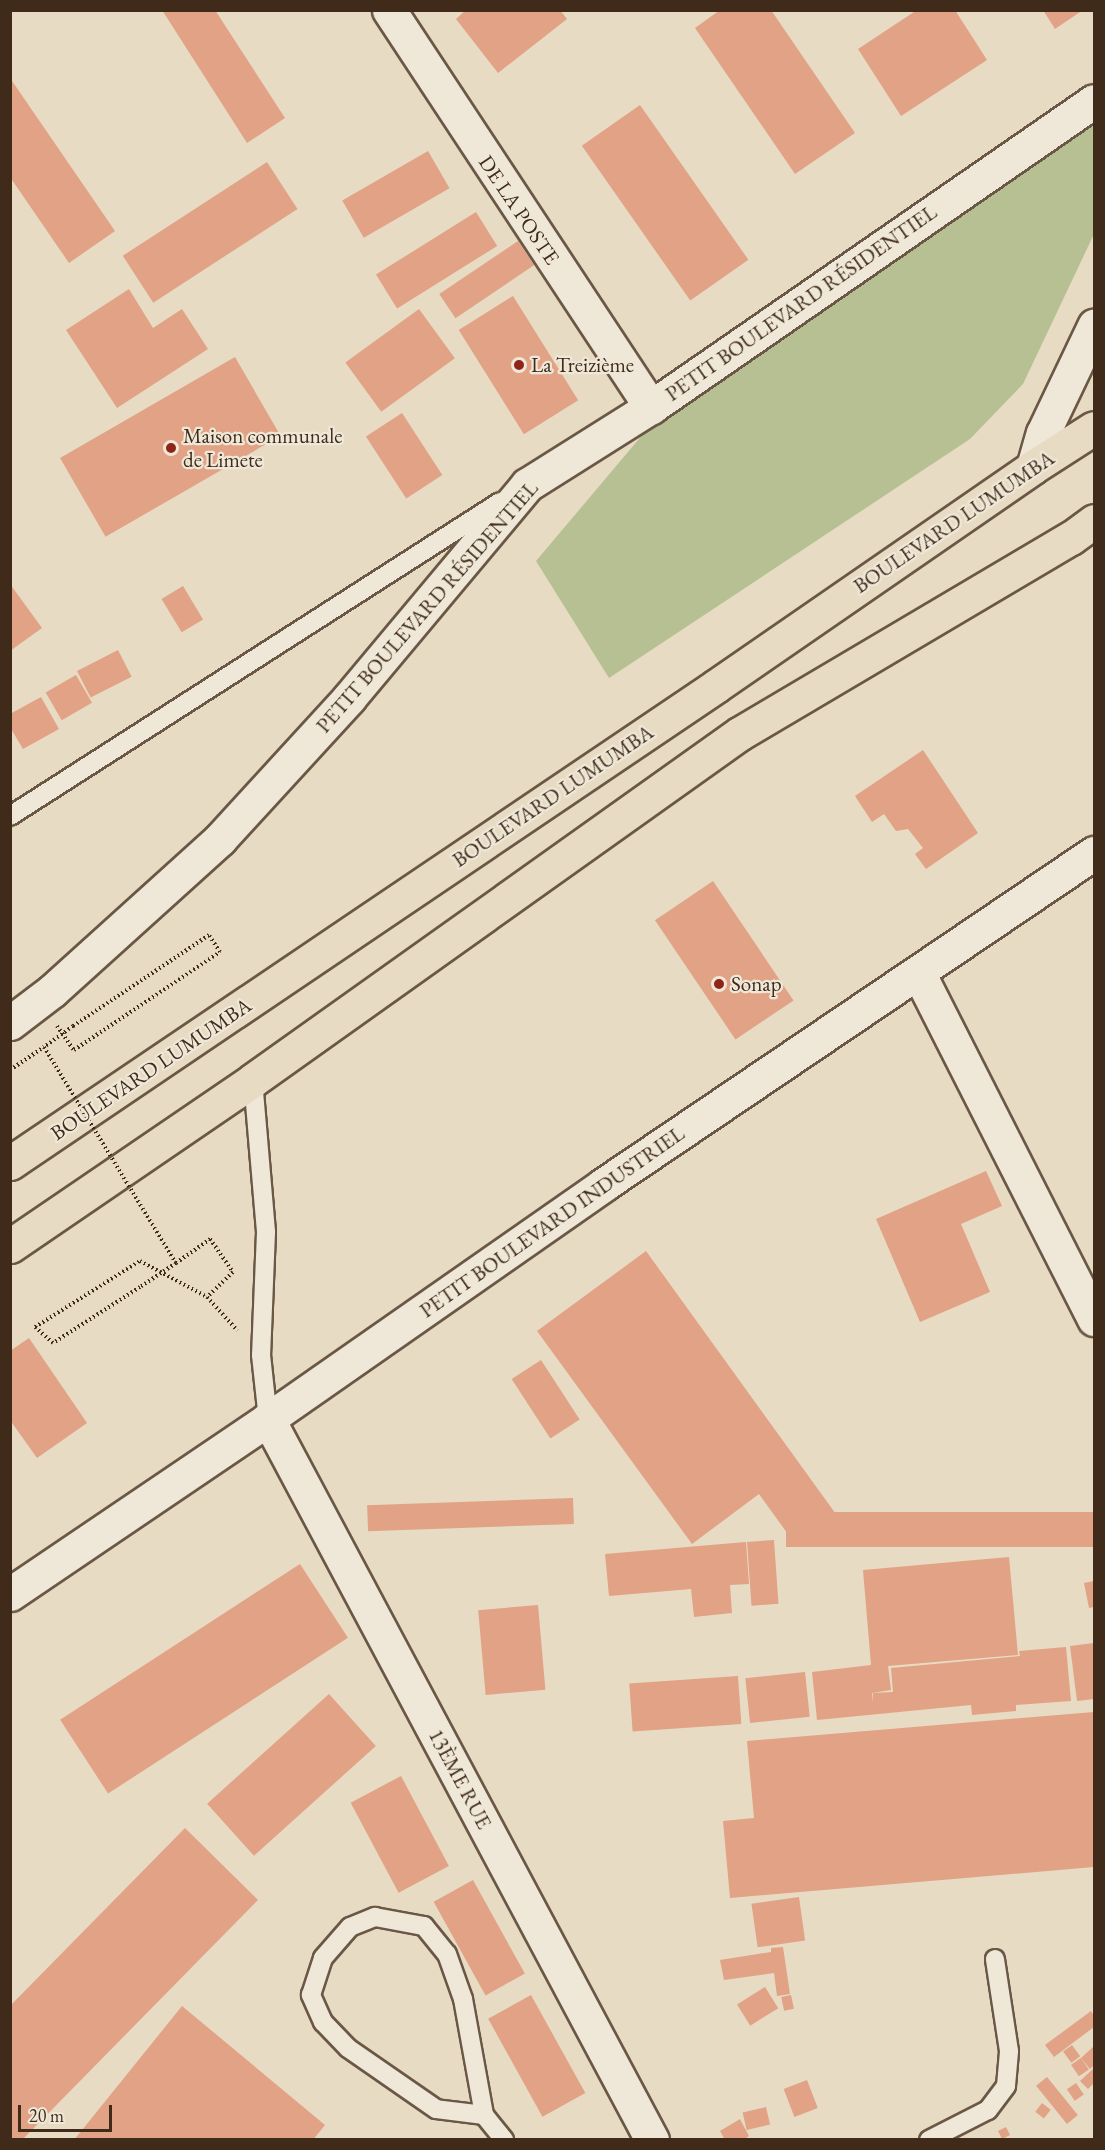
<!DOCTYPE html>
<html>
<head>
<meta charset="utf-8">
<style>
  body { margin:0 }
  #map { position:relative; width:1105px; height:2150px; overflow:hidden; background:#e7dbc3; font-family:"EB Garamond",serif }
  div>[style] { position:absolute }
  .green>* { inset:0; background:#b6c093 }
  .building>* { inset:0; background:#e1a286; transform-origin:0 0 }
  .path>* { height:4px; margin-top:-2px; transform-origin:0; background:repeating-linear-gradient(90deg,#402b1b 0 1.5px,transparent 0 4.5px) }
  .roads { filter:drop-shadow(2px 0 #6a5745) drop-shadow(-2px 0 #6a5745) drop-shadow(0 2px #6a5745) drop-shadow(0 -2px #6a5745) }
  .lane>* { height:18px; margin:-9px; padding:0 9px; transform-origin:9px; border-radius:9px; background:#efe8d8 }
  .street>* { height:33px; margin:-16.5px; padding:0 16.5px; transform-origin:16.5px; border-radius:16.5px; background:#efe8d8 }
  .secondary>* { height:33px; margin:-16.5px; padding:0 16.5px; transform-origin:16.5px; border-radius:16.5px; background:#efe8d8 }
  .highway>* { height:33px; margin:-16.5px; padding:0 16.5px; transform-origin:16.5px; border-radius:16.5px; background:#e7dbc3 }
  .path-bridge>* { height:4px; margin-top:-2px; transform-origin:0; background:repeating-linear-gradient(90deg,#402b1b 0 1.5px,transparent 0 4.5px) }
  .dots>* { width:16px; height:16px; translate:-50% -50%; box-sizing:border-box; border:3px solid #efe8d8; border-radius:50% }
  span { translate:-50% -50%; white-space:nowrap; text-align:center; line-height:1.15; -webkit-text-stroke:4.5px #efe8d8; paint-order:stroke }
  .street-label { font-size:21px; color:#402b1b }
  .poi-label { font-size:21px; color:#402b1b }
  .left { translate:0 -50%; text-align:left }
  .frame { position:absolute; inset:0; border:12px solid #402b1b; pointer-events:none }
  .scale { position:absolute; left:18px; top:2105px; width:94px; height:27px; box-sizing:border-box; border:3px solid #402b1b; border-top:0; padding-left:8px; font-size:18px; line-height:21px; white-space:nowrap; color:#402b1b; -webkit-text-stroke:4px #efe8d8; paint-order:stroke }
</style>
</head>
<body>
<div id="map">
  <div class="green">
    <div style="clip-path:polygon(1094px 113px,1094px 234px,1023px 384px,970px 439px,609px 678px,536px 561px,644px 433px)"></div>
  </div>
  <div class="building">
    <div style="clip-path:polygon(162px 10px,215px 10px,285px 118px,247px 143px)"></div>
    <div style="clip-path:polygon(466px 10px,560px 10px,567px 19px,498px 73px,456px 19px)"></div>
    <div style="clip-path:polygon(720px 10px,771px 10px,855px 133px,795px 174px,695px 28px)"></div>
    <div style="clip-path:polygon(917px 10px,955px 10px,987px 60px,901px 116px,858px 49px)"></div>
    <div style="clip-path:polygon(1043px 10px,1083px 10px,1055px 29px)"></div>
    <div style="clip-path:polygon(10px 78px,115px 231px,69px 263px,10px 177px)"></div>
    <div style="left:640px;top:105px;width:189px;height:71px;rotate:55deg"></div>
    <div style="left:428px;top:151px;width:43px;height:99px;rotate:60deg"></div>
    <div style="left:267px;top:162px;width:56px;height:172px;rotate:57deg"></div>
    <div style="left:476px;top:212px;width:40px;height:118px;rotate:58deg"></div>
    <div style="left:518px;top:241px;width:29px;height:95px;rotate:56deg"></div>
    <div style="clip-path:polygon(129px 289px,153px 328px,182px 309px,208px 349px,117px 408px,66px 330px)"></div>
    <div style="left:513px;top:296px;width:123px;height:64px;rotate:58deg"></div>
    <div style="left:419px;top:309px;width:61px;height:91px;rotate:54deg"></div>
    <div style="left:235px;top:357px;width:91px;height:202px;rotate:60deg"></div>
    <div style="left:402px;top:413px;width:74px;height:43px;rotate:57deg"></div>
    <div style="clip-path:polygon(10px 584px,42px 628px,10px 651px)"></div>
    <div style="left:183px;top:586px;width:39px;height:25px;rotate:59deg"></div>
    <div style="left:118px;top:650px;width:30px;height:46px;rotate:63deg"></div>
    <div style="left:76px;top:675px;width:32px;height:35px;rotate:60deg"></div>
    <div style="clip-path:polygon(41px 697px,59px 729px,23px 749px,10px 727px,10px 714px)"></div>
    <div style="clip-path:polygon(923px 750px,978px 833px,926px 869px,915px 854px,923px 848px,908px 829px,896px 831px,884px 814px,872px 822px,855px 796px)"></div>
    <div style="left:713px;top:881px;width:144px;height:70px;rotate:56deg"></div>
    <div style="clip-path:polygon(986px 1171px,1002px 1206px,961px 1224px,990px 1292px,920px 1322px,876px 1219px)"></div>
    <div style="clip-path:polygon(646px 1251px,846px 1528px,790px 1537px,759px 1494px,692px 1544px,537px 1331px)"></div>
    <div style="clip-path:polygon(29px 1338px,87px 1423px,37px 1458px,10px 1420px,10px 1351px)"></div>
    <div style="left:541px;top:1360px;width:71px;height:35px;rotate:57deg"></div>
    <div style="left:573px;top:1498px;width:26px;height:206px;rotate:88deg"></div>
    <div style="left:1094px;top:1512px;width:35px;height:308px;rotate:90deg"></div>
    <div style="left:774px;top:1540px;width:64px;height:27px;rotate:86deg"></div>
    <div style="clip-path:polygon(746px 1542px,749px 1584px,730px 1585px,732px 1613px,694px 1617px,691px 1589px,609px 1596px,605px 1554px)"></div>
    <div style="clip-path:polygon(1009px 1557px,1018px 1655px,888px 1666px,891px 1690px,872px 1693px,873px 1703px,873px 1693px,893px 1692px,891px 1668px,1020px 1656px,1019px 1651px,1066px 1647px,1071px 1701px,1016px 1705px,1016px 1711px,972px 1715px,971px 1705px,817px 1720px,812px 1672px,871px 1665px,863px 1570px)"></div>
    <div style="left:300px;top:1564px;width:88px;height:286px;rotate:57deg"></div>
    <div style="clip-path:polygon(1094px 1581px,1094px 1607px,1089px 1608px,1084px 1583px)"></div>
    <div style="left:538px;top:1605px;width:85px;height:60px;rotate:85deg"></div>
    <div style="clip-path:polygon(1094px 1643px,1094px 1699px,1077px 1701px,1070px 1646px)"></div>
    <div style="left:805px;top:1672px;width:45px;height:60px;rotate:84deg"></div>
    <div style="left:738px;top:1676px;width:48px;height:109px;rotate:86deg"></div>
    <div style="left:329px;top:1694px;width:70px;height:164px;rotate:48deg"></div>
    <div style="clip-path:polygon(1094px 1712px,1094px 1867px,730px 1898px,723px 1821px,754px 1818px,747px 1741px)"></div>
    <div style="left:401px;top:1776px;width:102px;height:57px;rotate:62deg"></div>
    <div style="clip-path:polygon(185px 1828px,258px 1900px,22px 2140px,10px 2140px,10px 2006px)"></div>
    <div style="left:473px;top:1880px;width:107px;height:45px;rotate:61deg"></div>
    <div style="left:799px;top:1897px;width:44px;height:48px;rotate:82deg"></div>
    <div style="clip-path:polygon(783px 1947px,790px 1994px,777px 1996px,774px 1973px,724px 1980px,720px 1960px,771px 1952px,771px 1948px)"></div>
    <div style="left:765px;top:1987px;width:25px;height:33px;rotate:58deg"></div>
    <div style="left:531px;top:1995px;width:112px;height:49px;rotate:61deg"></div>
    <div style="left:791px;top:1995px;width:14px;height:10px;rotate:78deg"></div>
    <div style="clip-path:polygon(182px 2006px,325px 2125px,313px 2140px,74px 2140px)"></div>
    <div style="clip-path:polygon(1091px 2011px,1094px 2016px,1094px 2027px,1054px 2057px,1045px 2045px)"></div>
    <div style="left:1072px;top:2045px;width:14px;height:11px;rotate:54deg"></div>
    <div style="clip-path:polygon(1094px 2046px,1094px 2065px,1090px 2069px,1081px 2058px)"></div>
    <div style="left:1081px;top:2058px;width:14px;height:12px;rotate:56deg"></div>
    <div style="clip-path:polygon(1094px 2068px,1094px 2083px,1088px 2089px,1080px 2081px)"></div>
    <div style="left:1047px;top:2077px;width:49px;height:14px;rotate:51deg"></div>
    <div style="left:807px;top:2080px;width:30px;height:25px;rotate:69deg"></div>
    <div style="left:1076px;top:2083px;width:14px;height:11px;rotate:56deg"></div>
    <div style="left:1042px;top:2103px;width:11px;height:11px;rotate:38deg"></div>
    <div style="left:766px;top:2107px;width:18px;height:24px;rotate:77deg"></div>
    <div style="clip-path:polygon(740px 2119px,749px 2136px,743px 2140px,725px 2140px,720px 2131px)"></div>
    <div style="left:1006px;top:2127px;width:9px;height:9px;rotate:63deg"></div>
  </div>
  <div class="path">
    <div style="left:57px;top:1026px;width:29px;rotate:55deg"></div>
    <div style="left:74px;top:1050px;width:176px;rotate:-33.9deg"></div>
    <div style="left:220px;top:952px;width:20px;rotate:-123deg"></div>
    <div style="left:209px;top:935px;width:164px;rotate:146.2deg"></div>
    <div style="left:10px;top:1070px;width:41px;rotate:-34.1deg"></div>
    <div style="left:176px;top:1263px;width:42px;rotate:-35.2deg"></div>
    <div style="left:210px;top:1239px;width:40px;rotate:55.1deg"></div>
    <div style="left:233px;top:1272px;width:36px;rotate:136deg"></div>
    <div style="left:140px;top:1287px;width:103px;rotate:147.2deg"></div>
    <div style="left:53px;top:1343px;width:24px;rotate:-138deg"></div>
    <div style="left:35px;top:1327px;width:124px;rotate:-32.2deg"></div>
    <div style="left:140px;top:1261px;width:76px;rotate:28.2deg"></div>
    <div style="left:207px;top:1297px;width:45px;rotate:47.7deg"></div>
  </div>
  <div class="roads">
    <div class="lane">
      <div style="left:10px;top:816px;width:582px;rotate:-32.65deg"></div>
      <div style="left:253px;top:1080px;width:153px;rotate:85.1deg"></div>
      <div style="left:266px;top:1232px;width:123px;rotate:92.3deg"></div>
      <div style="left:261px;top:1355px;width:64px;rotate:83.8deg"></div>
      <div style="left:484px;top:2115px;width:48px;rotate:-172.9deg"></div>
      <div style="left:436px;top:2109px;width:107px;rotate:-145.3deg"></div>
      <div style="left:348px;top:2048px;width:36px;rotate:-134deg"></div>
      <div style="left:323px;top:2022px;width:30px;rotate:-114deg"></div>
      <div style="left:311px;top:1995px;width:39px;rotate:-72deg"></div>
      <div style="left:323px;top:1958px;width:41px;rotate:-48.9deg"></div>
      <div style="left:350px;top:1927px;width:27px;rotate:-22deg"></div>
      <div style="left:375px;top:1917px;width:50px;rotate:10.4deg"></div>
      <div style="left:424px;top:1926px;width:36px;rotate:51deg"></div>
      <div style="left:447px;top:1954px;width:48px;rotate:70.4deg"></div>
      <div style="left:463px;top:1999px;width:118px;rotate:79.7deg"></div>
      <div style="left:484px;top:2115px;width:32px;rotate:51deg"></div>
      <div style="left:929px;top:2140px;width:66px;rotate:-27deg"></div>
      <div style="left:988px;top:2110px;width:30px;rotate:-53deg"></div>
      <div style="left:1006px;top:2086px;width:35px;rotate:-85deg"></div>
      <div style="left:1009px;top:2051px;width:93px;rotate:-98.7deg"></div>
    </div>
    <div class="street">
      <div style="left:389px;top:10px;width:476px;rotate:56.6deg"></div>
      <div style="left:919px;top:974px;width:387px;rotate:63.1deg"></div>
      <div style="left:10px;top:1023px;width:53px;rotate:-37.3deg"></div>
      <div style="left:52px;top:991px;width:227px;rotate:-42.1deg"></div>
      <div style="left:220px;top:839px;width:191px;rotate:-47.5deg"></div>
      <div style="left:349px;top:698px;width:278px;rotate:-50.1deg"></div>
      <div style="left:527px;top:485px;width:146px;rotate:-32.2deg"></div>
      <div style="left:651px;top:407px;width:538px;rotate:-34.63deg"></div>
      <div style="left:268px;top:1419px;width:817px;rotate:61.96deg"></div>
      <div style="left:10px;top:1594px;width:312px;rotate:-34.1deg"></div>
      <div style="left:268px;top:1419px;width:409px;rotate:-34.9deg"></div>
      <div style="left:603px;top:1185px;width:593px;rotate:-34.07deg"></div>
    </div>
    <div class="secondary">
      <div style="left:1033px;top:467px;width:35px;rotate:-74deg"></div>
      <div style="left:1043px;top:433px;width:119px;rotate:-64.5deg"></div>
    </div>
    <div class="highway">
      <div style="left:10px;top:1163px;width:852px;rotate:-34.04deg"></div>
      <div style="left:716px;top:686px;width:385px;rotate:-34.6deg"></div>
      <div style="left:1033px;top:467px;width:72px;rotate:-32.6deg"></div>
      <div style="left:10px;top:1246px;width:294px;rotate:-34.3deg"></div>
      <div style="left:253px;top:1080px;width:597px;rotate:-35.45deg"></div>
      <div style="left:739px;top:734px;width:386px;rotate:-30.6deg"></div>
      <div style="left:1071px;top:538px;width:29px;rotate:-36deg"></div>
    </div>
  </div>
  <div class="path-bridge">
    <div style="left:73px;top:1026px;width:36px;rotate:144deg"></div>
    <div style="left:44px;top:1047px;width:253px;rotate:58.6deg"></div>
    <div style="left:176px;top:1263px;width:43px;rotate:146.3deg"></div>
  </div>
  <div class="dots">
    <div style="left:519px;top:365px;background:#8f2418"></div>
    <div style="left:171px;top:448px;background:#8f2418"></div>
    <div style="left:719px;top:984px;background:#8f2418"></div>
  </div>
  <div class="street-label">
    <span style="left:519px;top:210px;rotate:56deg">DE LA POSTE</span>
    <span style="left:801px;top:303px;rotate:-35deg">PETIT BOULEVARD RÉSIDENTIEL</span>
    <span style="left:954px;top:522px;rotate:-34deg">BOULEVARD LUMUMBA</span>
    <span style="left:427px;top:607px;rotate:-49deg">PETIT BOULEVARD RÉSIDENTIEL</span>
    <span style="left:553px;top:796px;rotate:-34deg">BOULEVARD LUMUMBA</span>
    <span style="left:151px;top:1069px;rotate:-34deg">BOULEVARD LUMUMBA</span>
    <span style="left:552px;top:1222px;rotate:-35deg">PETIT BOULEVARD INDUSTRIEL</span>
    <span style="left:460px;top:1779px;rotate:62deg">13ÈME RUE</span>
  </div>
  <div class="poi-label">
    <span class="left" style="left:531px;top:365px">La Treizième</span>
    <span class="left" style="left:183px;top:448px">Maison communale<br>de Limete</span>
    <span class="left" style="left:731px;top:984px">Sonap</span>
  </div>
  <div class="frame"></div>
  <div class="scale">20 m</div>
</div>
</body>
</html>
